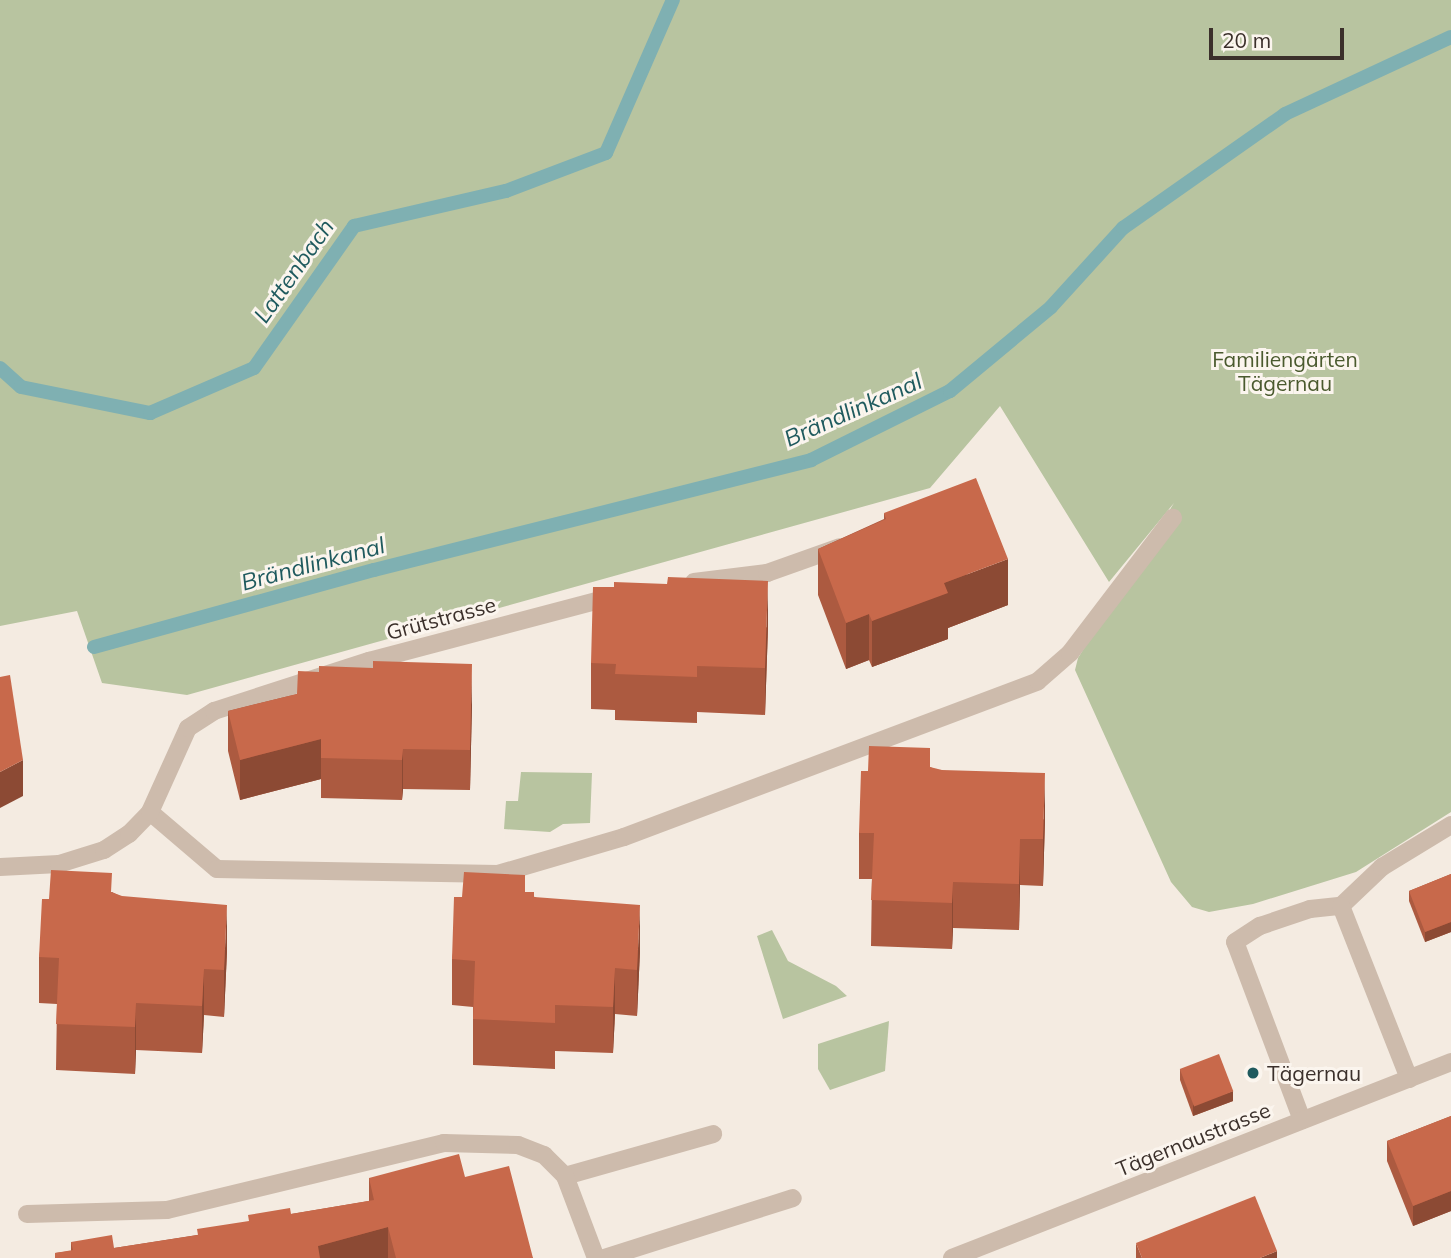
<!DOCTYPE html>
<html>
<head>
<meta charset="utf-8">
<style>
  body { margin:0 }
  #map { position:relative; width:1451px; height:1258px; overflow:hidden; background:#f4ebe1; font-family:Mulish,sans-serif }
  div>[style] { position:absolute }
  .green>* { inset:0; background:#b8c4a0 }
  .stream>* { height:14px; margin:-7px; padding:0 7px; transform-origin:7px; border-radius:7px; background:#7fb0b2 }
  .service>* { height:18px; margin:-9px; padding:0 9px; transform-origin:9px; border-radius:9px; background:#cdbbac }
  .minor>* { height:18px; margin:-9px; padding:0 9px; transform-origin:9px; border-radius:9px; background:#cdbbac }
  .tertiary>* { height:18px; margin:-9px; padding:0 9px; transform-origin:9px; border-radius:9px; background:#cdbbac }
  .wall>* { inset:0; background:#ac5a40 }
  .shaded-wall>* { inset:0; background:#8c4a34 }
  .building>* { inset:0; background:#c8694b; transform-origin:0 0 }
  .dots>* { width:19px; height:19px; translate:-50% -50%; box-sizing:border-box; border:4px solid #fbf5ee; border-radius:50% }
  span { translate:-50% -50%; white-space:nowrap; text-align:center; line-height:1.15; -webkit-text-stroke:6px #fbf5ee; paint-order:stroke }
  .park-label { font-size:21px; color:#4a5a2e }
  .street-label { font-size:21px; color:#3b302b }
  .poi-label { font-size:21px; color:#3b302b }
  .left { translate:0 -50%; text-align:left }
  .water-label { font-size:23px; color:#1f5a5e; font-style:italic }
  .scale { position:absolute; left:1209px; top:28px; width:135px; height:32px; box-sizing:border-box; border:4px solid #3b302b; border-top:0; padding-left:9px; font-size:21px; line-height:24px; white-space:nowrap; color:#3b302b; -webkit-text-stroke:5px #fbf5ee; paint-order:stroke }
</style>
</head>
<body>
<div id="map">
  <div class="green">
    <div style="clip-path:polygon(0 0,1451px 0,1451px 812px,1356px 872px,1253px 904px,1209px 912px,1192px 907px,1171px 882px,1075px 670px,1078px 658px,1174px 503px,1109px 582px,1000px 406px,930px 488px,187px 695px,102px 683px,77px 611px,0 626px)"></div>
    <div style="clip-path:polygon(521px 772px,592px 773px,590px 823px,563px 824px,550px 832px,504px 829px,506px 801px,518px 801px)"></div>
    <div style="clip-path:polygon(772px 930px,788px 961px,836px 986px,847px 996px,783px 1019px,757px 936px)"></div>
    <div style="clip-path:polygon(889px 1021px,885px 1071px,830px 1090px,818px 1069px,818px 1044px)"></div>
  </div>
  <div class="stream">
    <div style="left:0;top:368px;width:28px;rotate:42deg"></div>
    <div style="left:21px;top:387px;width:132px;rotate:11.4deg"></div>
    <div style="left:150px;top:413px;width:113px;rotate:-23.4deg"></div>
    <div style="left:254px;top:368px;width:174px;rotate:-54.8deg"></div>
    <div style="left:354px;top:226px;width:156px;rotate:-13deg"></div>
    <div style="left:506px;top:191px;width:107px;rotate:-20.8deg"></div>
    <div style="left:606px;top:153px;width:167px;rotate:-66.4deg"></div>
    <div style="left:94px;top:647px;width:290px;rotate:-15.4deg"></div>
    <div style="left:374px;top:570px;width:451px;rotate:-14.1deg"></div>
    <div style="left:811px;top:460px;width:155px;rotate:-26.4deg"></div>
    <div style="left:950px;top:391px;width:131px;rotate:-39.7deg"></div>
    <div style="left:1051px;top:307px;width:107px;rotate:-47.7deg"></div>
    <div style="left:1123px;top:228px;width:198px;rotate:-35.1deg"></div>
    <div style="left:1285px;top:114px;width:183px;rotate:-24.9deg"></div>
  </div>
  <div class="service">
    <div style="left:150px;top:812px;width:88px;rotate:40.4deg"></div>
    <div style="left:217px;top:869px;width:281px;rotate:1deg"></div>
    <div style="left:498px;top:874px;width:131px;rotate:-16.4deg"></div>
    <div style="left:624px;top:837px;width:442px;rotate:-20.6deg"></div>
    <div style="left:1038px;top:681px;width:43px;rotate:-41.2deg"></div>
    <div style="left:1070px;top:653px;width:170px;rotate:-52.7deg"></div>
    <div style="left:1341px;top:906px;width:57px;rotate:-43.6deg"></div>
    <div style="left:1382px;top:867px;width:81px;rotate:-31.3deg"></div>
    <div style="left:1302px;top:1120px;width:190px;rotate:-110.6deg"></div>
    <div style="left:1235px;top:942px;width:30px;rotate:-33deg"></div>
    <div style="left:1260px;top:926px;width:53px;rotate:-18.8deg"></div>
    <div style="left:1310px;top:909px;width:31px;rotate:-6deg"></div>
    <div style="left:1341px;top:906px;width:186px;rotate:68.5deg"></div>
    <div style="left:565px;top:1176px;width:154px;rotate:-15.8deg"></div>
    <div style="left:27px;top:1214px;width:140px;rotate:-1.6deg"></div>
    <div style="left:167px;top:1210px;width:285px;rotate:-13.6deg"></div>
    <div style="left:444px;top:1143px;width:74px;rotate:1.5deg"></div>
    <div style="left:604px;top:1258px;width:198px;rotate:-17.6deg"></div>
  </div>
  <div class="minor">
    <div style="left:694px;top:582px;width:74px;rotate:-7deg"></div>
    <div style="left:767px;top:573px;width:77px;rotate:-19.6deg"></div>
    <div style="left:0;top:867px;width:59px;rotate:-2.9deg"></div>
    <div style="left:59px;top:864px;width:47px;rotate:-17.3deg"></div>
    <div style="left:104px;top:850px;width:30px;rotate:-33deg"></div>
    <div style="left:129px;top:834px;width:30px;rotate:-46deg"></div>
    <div style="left:150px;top:812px;width:92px;rotate:-65.7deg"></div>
    <div style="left:188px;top:728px;width:31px;rotate:-33deg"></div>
    <div style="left:214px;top:711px;width:163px;rotate:-17.9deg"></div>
    <div style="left:369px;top:661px;width:254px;rotate:-14.8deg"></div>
    <div style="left:518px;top:1145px;width:28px;rotate:21deg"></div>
    <div style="left:544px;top:1155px;width:30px;rotate:45deg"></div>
    <div style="left:565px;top:1176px;width:88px;rotate:69.3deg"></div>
  </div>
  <div class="tertiary">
    <div style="left:952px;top:1258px;width:536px;rotate:-21.44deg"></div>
  </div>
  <div class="wall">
    <div style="clip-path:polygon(884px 513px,1008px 605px,948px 628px,948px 639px,872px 667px,869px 660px,846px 669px,818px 595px,818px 549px,884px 519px)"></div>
    <div style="clip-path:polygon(768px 627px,765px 715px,697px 712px,697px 723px,615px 720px,615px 710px,591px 709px,591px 663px)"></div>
    <div style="clip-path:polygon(319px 672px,472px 704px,470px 790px,403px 789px,402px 800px,321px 798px,321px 779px,240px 800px,228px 751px,228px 711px,297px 694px)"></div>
    <div style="clip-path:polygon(930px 767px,1045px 820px,1043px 886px,1020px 885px,1019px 930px,953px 928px,952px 949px,871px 946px,872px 879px,859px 879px,859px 833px)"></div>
    <div style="clip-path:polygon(1451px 874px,1451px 932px,1425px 942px,1409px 901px,1409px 891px)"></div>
    <div style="clip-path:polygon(112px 892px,227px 951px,224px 1017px,204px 1015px,202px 1053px,136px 1050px,135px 1074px,56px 1070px,57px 1004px,39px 1003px,39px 957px,49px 899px)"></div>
    <div style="clip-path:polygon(525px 892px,640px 951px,637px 1016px,615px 1014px,613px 1053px,555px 1051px,555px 1069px,473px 1065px,473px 1007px,452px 1005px,452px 959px,462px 897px)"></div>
    <div style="clip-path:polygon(1180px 1069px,1233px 1101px,1193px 1116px,1180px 1080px)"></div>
    <div style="clip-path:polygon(1451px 1116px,1451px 1211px,1413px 1226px,1387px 1161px,1387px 1141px)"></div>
    <div style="clip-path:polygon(465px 1177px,533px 1258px,55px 1258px,55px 1253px,71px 1251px,71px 1242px,114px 1248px,197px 1235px,291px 1214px,369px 1201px,369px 1178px)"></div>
    <div style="clip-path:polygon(1136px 1243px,1142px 1258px,1136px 1258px)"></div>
  </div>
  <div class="shaded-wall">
    <div style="clip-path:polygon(1008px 559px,1008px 605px,948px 628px,948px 639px,872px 667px,872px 621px,944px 583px)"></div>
    <div style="clip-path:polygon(768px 581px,768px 627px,765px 715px,765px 668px)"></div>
    <div style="clip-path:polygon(869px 614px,869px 660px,846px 669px,846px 623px)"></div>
    <div style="clip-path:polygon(472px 664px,472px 704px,470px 790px,470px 750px)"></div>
    <div style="clip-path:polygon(321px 739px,321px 779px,240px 800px,240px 760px)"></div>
    <div style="clip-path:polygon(403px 749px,403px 789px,402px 800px,402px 760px)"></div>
    <div style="clip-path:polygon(23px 760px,23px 796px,0 808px,0 772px)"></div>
    <div style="clip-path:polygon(1045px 773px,1045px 820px,1043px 886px,1043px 839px)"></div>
    <div style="clip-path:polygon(1020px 839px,1020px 885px,1019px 930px,1019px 884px)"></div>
    <div style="clip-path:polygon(953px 882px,953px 928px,952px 949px,952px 903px)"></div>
    <div style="clip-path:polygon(227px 905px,227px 951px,224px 1017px,224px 970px)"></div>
    <div style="clip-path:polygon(640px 905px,640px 951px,637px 1016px,637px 970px)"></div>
    <div style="clip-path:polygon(1451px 922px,1451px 932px,1425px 942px,1425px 932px)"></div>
    <div style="clip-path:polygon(615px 968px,615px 1014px,613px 1053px,613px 1007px)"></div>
    <div style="clip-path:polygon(204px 969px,204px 1015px,202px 1053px,202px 1006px)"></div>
    <div style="clip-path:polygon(136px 1003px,136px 1050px,135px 1074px,135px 1027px)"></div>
    <div style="clip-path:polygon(1233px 1091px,1233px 1101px,1193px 1116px,1193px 1105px)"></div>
    <div style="clip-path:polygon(1451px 1191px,1451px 1211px,1413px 1226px,1413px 1206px)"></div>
    <div style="clip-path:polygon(388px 1227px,388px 1258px,318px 1258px,318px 1246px)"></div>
    <div style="clip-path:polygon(1277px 1251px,1277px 1258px,1260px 1258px)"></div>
  </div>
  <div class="building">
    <div style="clip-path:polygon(976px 478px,1008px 559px,944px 583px,948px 593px,872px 621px,869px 614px,846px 623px,818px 549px,886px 519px,884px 513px)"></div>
    <div style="clip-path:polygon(668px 577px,768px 581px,765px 668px,697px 666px,697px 677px,615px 674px,616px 664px,591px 663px,593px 587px,614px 587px,614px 582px,667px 584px)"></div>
    <div style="clip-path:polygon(373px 661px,472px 664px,470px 750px,403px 749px,402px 760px,321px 758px,321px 739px,240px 760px,228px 711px,297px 694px,298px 671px,319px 672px,319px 666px,373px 668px)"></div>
    <div style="clip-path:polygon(10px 675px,23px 760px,0 772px,0 677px)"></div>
    <div style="clip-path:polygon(869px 746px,930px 748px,930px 767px,942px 770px,1045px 773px,1043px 839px,1020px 839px,1019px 884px,953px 882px,952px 903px,871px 900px,874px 833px,859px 833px,861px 771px,868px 771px)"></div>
    <div style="clip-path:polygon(51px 870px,112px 873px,111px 892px,122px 896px,227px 905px,224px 970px,204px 969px,202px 1006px,136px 1003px,135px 1027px,56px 1024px,59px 958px,39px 957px,42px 899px,49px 899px)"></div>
    <div style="clip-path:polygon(464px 872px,525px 875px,525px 892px,534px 892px,534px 897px,640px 905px,637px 970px,615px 968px,613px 1007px,555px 1005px,555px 1023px,473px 1019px,475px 961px,452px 959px,454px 897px,462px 897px)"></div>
    <div style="clip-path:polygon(1451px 874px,1451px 922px,1425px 932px,1409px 891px)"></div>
    <div style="left:1219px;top:1054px;width:40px;height:42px;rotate:69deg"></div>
    <div style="clip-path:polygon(1451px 1116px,1451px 1191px,1413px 1206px,1387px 1141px)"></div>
    <div style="clip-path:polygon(459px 1154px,465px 1177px,509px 1166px,533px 1258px,396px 1258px,388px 1227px,318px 1246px,320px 1258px,55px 1258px,55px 1253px,73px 1250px,71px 1242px,112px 1235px,114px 1248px,198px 1235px,197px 1229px,249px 1221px,248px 1215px,290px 1208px,291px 1214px,374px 1200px,369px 1178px)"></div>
    <div style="clip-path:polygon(1255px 1196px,1277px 1251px,1260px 1258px,1142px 1258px,1136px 1243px)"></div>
  </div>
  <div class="dots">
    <div style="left:1253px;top:1073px;background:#1f5a5e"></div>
  </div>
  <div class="park-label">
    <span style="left:1285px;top:371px">Familiengärten<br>Tägernau</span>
  </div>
  <div class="street-label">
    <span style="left:441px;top:618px;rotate:-15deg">Grütstrasse</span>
    <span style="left:1193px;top:1139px;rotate:-22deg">Tägernaustrasse</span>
  </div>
  <div class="poi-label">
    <span class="left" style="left:1267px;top:1073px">Tägernau</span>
  </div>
  <div class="water-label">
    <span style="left:294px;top:271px;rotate:-55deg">Lattenbach</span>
    <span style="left:853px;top:410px;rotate:-24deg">Brändlinkanal</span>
    <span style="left:313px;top:564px;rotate:-15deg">Brändlinkanal</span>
  </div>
  <div class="scale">20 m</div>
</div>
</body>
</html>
